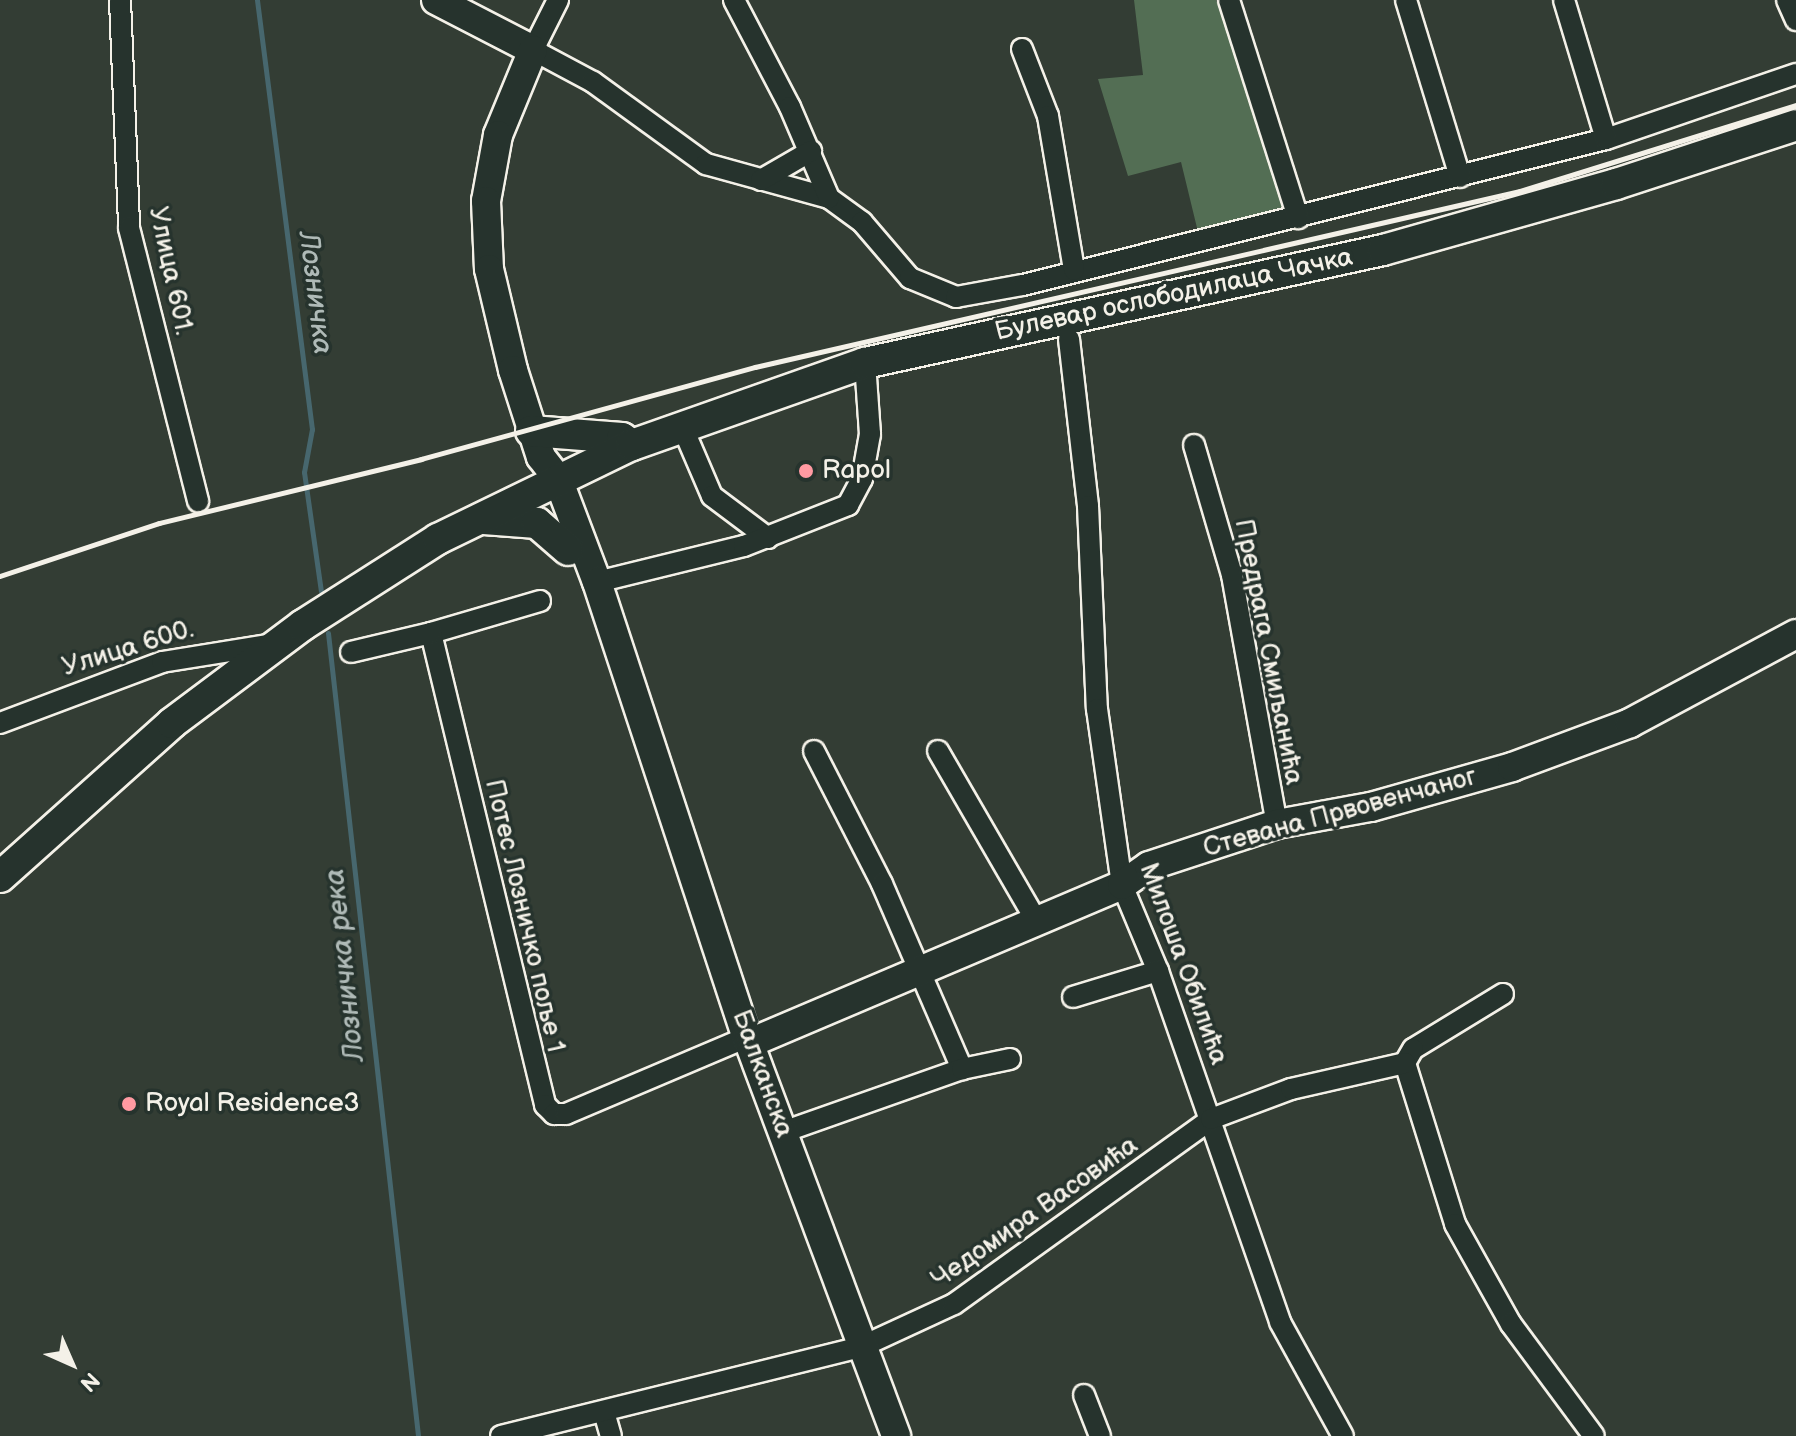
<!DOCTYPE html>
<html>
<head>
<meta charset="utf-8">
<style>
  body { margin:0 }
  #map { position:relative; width:1796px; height:1436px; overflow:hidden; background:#333d34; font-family:"Balsamiq Sans",sans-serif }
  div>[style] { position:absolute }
  .green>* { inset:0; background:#536e54 }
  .stream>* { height:5px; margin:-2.5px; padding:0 2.5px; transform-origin:2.5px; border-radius:2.5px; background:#47676e }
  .roads { filter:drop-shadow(2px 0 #f4f1e8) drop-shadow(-2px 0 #f4f1e8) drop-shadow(0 2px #f4f1e8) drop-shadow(0 -2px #f4f1e8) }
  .street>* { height:20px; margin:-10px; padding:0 10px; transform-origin:10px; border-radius:10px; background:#26332d }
  .secondary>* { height:28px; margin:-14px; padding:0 14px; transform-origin:14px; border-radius:14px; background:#26332d }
  .primary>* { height:30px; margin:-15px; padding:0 15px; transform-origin:15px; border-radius:15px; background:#26332d }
  .rail>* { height:5px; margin:-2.5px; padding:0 2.5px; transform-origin:2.5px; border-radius:2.5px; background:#f4f1e8 }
  .dots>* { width:22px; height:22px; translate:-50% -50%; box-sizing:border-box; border:4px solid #26332d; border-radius:50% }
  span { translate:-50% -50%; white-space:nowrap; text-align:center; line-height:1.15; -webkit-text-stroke:7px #26332d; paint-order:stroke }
  .street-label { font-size:26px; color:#f4f1e8 }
  .poi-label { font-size:26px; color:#f4f1e8 }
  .left { translate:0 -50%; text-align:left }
  .water-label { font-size:28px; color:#afbab7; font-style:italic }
  .north { position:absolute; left:32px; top:1324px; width:80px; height:80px; -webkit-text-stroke:6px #26332d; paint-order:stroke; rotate:135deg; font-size:22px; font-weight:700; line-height:32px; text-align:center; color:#f4f1e8 }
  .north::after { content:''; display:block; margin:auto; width:28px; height:36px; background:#f4f1e8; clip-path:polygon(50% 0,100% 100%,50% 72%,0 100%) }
</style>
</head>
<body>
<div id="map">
  <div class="green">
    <div style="clip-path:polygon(1134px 0,1216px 0,1288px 208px,1198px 232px,1181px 162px,1128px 176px,1098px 79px,1143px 75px)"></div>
  </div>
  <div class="stream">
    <div style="left:257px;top:0;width:433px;rotate:82.7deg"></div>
    <div style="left:312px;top:429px;width:44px;rotate:100.5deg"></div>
    <div style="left:304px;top:472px;width:120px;rotate:81.9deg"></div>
    <div style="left:328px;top:633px;width:808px;rotate:83.6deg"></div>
  </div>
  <div class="roads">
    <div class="street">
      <div style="left:120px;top:0;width:228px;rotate:87.7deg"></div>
      <div style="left:129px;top:228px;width:282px;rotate:75.8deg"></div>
      <div style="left:558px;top:0;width:56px;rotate:116.6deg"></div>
      <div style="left:533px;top:50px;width:68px;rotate:28.1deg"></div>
      <div style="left:593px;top:82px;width:140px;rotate:36deg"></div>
      <div style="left:706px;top:164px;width:128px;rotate:15.5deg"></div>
      <div style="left:829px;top:198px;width:41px;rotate:36deg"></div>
      <div style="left:862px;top:222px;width:74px;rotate:49.4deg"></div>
      <div style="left:910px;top:278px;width:50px;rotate:22.4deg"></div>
      <div style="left:956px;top:297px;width:68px;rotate:-10.2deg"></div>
      <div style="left:1023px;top:285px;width:601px;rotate:-14.06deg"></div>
      <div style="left:1606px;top:139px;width:201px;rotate:-18.9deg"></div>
      <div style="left:734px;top:0;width:121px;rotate:62.4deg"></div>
      <div style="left:790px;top:107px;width:99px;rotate:66.8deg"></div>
      <div style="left:1229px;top:0;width:229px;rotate:72.4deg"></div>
      <div style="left:1406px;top:0;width:185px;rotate:73deg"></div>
      <div style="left:1564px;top:0;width:145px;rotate:73.2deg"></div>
      <div style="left:1787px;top:0;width:22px;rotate:66deg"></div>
      <div style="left:1022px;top:49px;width:72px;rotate:68.8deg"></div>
      <div style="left:1048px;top:116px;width:156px;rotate:80.4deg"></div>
      <div style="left:761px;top:180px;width:58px;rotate:-30.1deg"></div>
      <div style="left:1069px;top:339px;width:168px;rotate:83.5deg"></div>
      <div style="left:1088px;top:506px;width:203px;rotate:87.5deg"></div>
      <div style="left:1097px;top:709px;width:178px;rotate:81.9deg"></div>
      <div style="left:1122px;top:885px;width:93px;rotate:67.3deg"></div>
      <div style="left:1158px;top:971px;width:372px;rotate:70.8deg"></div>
      <div style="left:1280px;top:1322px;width:130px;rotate:61.1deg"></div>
      <div style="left:682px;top:426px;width:76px;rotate:66.8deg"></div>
      <div style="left:712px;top:496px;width:70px;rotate:36.9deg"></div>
      <div style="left:1194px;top:445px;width:135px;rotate:73.7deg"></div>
      <div style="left:1232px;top:575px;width:253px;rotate:79.8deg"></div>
      <div style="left:597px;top:582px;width:151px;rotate:-13.8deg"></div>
      <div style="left:744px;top:546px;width:112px;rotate:-21.5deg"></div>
      <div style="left:848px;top:505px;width:30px;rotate:-62deg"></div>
      <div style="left:862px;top:479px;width:46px;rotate:-79.9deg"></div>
      <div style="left:870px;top:434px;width:71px;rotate:-94deg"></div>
      <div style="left:540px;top:601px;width:114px;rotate:163.6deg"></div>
      <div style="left:431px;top:633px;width:486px;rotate:76.4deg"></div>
      <div style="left:545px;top:1105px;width:13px;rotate:45deg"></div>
      <div style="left:554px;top:1114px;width:12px"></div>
      <div style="left:566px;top:1114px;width:197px;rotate:-23deg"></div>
      <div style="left:351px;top:652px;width:82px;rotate:-13.4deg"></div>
      <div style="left:0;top:723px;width:173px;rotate:-20.6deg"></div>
      <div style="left:162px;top:662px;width:114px;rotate:-9.1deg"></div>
      <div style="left:814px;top:751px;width:149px;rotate:62.9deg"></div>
      <div style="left:882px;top:884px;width:202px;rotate:66.6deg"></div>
      <div style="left:938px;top:751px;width:198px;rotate:59.9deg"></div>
      <div style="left:1503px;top:994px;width:105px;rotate:148.6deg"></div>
      <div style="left:1413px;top:1049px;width:16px;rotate:120deg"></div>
      <div style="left:1405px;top:1063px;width:169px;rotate:72.7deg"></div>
      <div style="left:1455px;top:1224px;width:115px;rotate:60.8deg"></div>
      <div style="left:1511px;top:1324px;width:139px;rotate:53.5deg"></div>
      <div style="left:1073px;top:997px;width:89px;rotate:-17deg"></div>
      <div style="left:783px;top:1132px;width:190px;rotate:-19.4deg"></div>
      <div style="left:962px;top:1069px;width:49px;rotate:-11.8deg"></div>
      <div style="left:1084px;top:1395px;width:44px;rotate:68.7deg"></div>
      <div style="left:604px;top:1412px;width:25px;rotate:74deg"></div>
      <div style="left:501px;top:1436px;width:371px;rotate:-13.9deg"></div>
      <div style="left:861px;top:1347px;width:102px;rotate:-24.8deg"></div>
      <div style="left:954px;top:1304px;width:317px;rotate:-35.7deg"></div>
      <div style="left:1211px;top:1119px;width:85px;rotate:-20.6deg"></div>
      <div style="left:1291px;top:1089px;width:117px;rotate:-12.8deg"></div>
    </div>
    <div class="secondary">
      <div style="left:436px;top:0;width:109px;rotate:27.3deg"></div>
      <div style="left:533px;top:50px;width:92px;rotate:112.4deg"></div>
      <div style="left:498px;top:135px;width:67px;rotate:100.3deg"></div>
      <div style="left:486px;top:201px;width:68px;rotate:87.5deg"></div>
      <div style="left:489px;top:269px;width:104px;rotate:76.6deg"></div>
      <div style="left:513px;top:370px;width:91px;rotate:72.2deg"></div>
      <div style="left:541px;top:457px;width:28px;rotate:52deg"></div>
      <div style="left:558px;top:479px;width:110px;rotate:69.3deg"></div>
      <div style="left:597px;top:582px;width:479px;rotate:71.8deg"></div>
      <div style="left:747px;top:1037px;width:426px;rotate:69.5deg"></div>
      <div style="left:750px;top:1043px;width:404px;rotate:-23deg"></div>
      <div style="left:1122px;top:885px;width:33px;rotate:-35deg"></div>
      <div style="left:1149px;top:866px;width:135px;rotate:-18.2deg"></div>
      <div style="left:1277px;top:824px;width:96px;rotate:-10.3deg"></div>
      <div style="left:1371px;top:807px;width:147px;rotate:-15.8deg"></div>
      <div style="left:1512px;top:767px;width:126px;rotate:-20.4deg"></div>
      <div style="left:1630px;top:723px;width:188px;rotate:-28.2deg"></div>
    </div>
    <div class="primary">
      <div style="left:531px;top:431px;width:91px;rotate:4.4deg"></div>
      <div style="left:622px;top:438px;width:12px;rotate:35deg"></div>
      <div style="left:484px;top:519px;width:53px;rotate:4.3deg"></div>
      <div style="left:537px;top:523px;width:41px;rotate:41.1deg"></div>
      <div style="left:0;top:877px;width:231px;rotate:-41.8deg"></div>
      <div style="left:172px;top:723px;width:164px;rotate:-36.8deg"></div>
      <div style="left:303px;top:625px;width:160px;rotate:-32.5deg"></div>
      <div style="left:438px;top:539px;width:216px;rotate:-25.9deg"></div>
      <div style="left:632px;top:445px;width:247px;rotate:-19.4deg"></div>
      <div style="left:865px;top:363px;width:530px;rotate:-12.31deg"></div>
      <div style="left:1383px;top:250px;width:242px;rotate:-15.8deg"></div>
      <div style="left:1616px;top:184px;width:189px;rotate:-18.1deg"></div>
    </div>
  </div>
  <div class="rail">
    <div style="left:0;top:576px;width:168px;rotate:-18.4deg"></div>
    <div style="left:159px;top:523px;width:270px;rotate:-13.7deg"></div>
    <div style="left:421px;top:459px;width:346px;rotate:-15.4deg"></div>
    <div style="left:755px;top:367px;width:785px;rotate:-12.96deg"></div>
    <div style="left:1520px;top:191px;width:289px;rotate:-17.3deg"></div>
  </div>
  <div class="dots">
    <div style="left:806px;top:471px;background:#ff9aa2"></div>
    <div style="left:129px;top:1104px;background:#ff9aa2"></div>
  </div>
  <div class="street-label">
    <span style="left:170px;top:271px;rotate:78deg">Улица 601.</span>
    <span style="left:1174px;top:295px;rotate:-12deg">Булевар ослободилаца Чачка</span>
    <span style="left:128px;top:649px;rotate:-17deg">Улица 600.</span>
    <span style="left:1268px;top:652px;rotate:79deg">Предрага Смиљанића</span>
    <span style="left:1340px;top:813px;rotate:-15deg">Стевана Првовенчаног</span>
    <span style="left:524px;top:916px;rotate:77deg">Потес Лозничко поље 1</span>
    <span style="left:1183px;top:964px;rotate:70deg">Милоша Обилића</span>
    <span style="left:762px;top:1074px;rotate:70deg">Балканска</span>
    <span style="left:1035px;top:1213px;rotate:-35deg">Чедомира Васовића</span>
  </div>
  <div class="poi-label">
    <span class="left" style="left:822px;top:471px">Rapol</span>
    <span class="left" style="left:145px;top:1104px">Royal Residence3</span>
  </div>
  <div class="water-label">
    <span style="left:315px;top:293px;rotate:83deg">Лозничка</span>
    <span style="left:345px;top:965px;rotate:-96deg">Лозничка река</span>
  </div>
  <div class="north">N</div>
</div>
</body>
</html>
